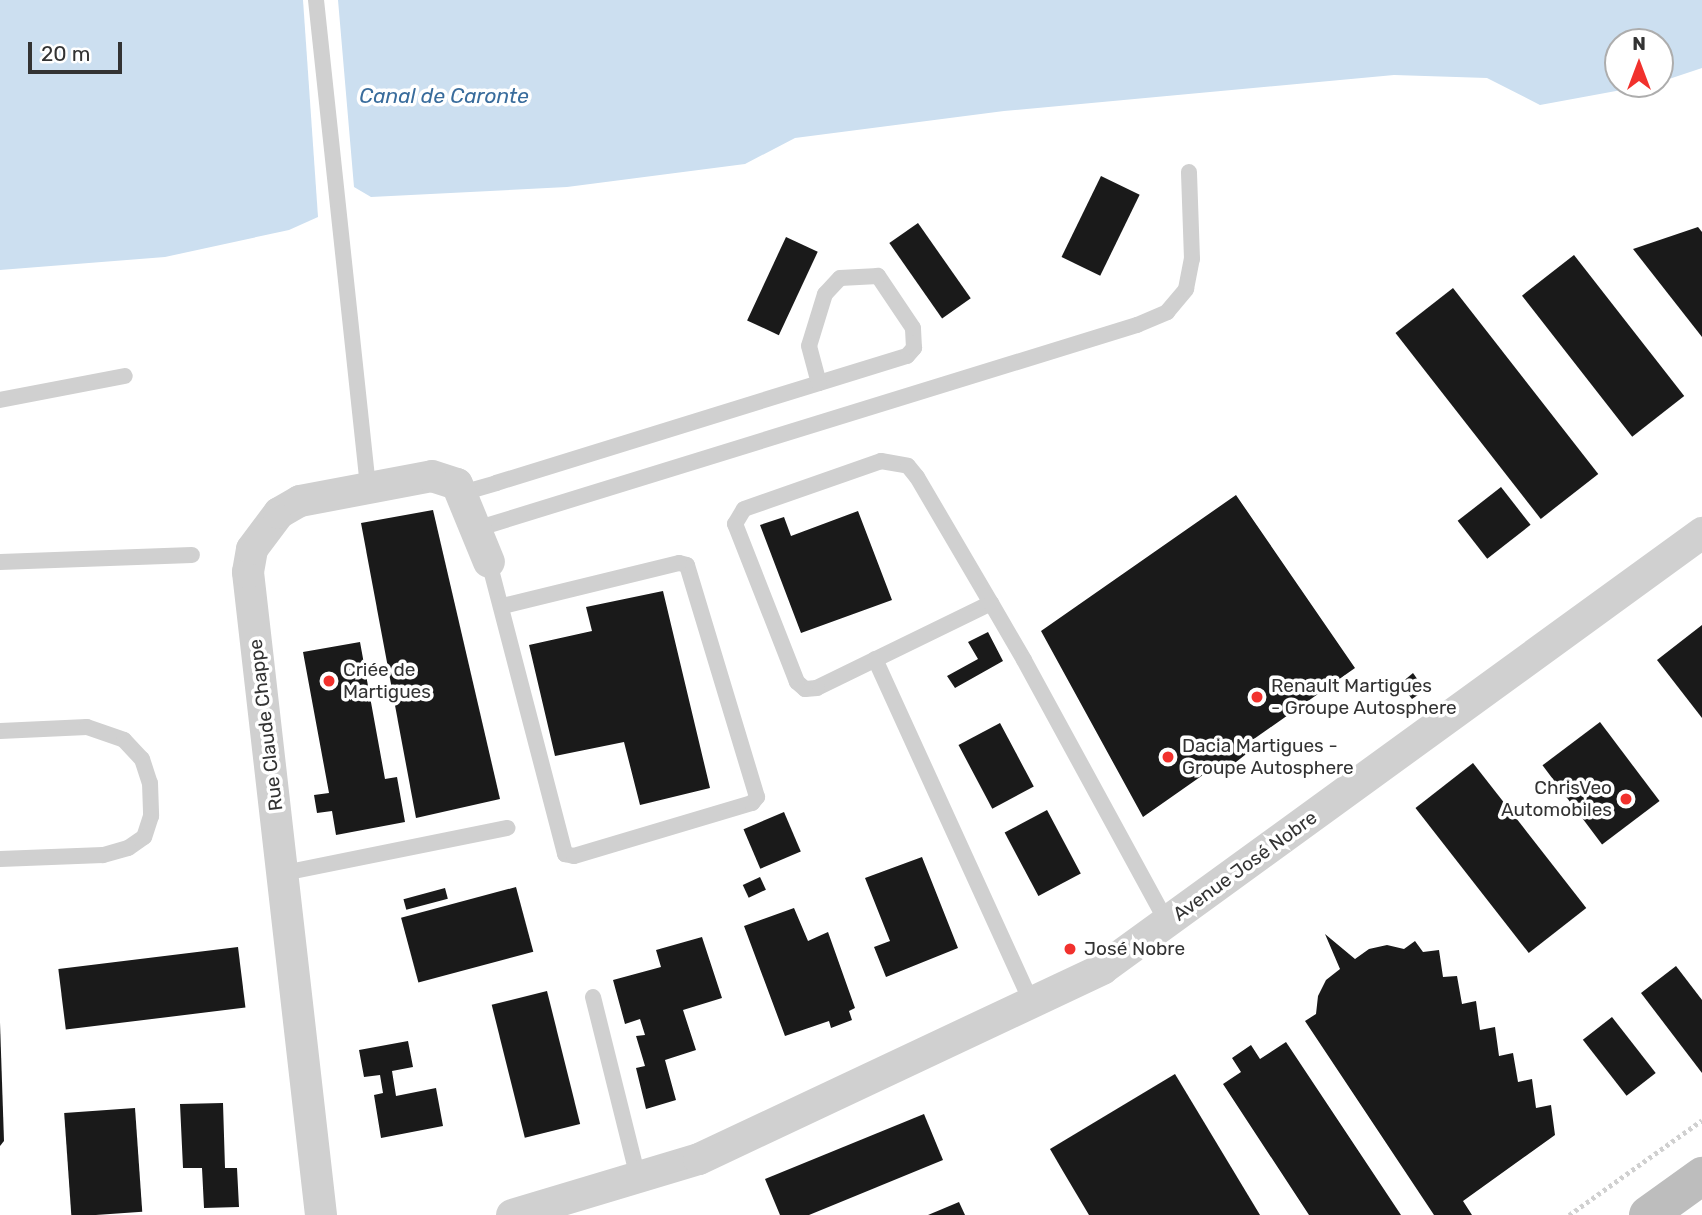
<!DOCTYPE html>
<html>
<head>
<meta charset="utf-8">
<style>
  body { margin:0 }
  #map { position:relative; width:1702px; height:1215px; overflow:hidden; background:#fff; font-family:Rubik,sans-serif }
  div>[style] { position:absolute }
  .water>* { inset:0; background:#ccdff0 }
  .building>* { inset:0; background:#1a1a1a; transform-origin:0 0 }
  .path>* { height:4.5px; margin-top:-2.25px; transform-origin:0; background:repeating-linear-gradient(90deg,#d0d0d0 0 3.5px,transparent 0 7px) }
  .service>* { height:16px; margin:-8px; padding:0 8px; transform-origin:8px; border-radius:8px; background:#d0d0d0 }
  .minor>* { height:32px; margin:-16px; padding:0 16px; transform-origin:16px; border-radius:16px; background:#d0d0d0 }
  .secondary>* { height:38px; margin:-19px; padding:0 19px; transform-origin:19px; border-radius:19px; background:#bdbdbd }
  .dots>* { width:19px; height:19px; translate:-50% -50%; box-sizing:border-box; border:4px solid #fff; border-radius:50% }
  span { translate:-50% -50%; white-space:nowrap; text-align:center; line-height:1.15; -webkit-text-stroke:7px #fff; paint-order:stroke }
  .poi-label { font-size:19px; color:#333 }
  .left { translate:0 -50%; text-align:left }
  .right { translate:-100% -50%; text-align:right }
  .street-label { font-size:19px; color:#333 }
  .water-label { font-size:21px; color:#396c9c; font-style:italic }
  .north { position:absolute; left:1604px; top:28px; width:70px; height:70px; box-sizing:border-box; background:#fff; border:2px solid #adadad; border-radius:50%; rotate:0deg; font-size:19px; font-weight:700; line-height:28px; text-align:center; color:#333 }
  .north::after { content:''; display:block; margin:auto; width:24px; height:32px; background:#f1312d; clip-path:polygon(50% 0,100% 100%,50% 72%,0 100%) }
  .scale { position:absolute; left:28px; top:42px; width:94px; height:32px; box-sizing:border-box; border:4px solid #333; border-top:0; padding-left:9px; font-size:21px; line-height:24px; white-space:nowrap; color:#333; -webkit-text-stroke:5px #fff; paint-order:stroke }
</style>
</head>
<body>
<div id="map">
  <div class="water">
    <div style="clip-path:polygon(0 0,303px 0,318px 217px,289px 230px,165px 257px,0 270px)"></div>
    <div style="clip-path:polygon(338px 0,1702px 0,1702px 68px,1660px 82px,1660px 42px,1618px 42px,1618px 84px,1654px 84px,1540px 105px,1487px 78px,1394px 75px,1004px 111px,795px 138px,745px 164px,567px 187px,371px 197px,354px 187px)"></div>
  </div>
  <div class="building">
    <div style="left:1101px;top:176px;width:43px;height:90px;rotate:26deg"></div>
    <div style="left:918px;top:223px;width:92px;height:35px;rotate:55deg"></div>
    <div style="clip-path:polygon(1698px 227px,1702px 232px,1702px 337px,1633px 249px)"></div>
    <div style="left:786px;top:237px;width:35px;height:92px;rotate:25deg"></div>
    <div style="left:1574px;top:255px;width:179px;height:66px;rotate:52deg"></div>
    <div style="left:1453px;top:288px;width:236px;height:73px;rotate:52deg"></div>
    <div style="left:1501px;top:487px;width:48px;height:55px;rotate:52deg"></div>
    <div style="clip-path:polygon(1236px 495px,1355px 668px,1251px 741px,1250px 751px,1231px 766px,1220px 763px,1143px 817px,1041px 631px)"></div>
    <div style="clip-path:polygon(433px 510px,500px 799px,416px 818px,361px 523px)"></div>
    <div style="clip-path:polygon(858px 511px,892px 600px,801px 633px,760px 525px,784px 517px,791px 536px)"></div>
    <div style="clip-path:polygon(663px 591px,710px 788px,640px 805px,624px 742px,555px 756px,529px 645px,592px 631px,586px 607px)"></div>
    <div style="clip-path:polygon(1702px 625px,1702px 718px,1657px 660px)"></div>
    <div style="clip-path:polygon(988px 632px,1003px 661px,955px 688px,947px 676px,978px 659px,968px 642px)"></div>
    <div style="clip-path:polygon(360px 642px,385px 779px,397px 777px,405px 822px,336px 835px,332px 811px,317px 813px,314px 795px,329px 793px,303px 652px)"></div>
    <div style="clip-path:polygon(1413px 673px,1425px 690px,1412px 699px,1400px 684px)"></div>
    <div style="left:1600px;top:722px;width:99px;height:72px;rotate:53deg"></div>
    <div style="left:1000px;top:723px;width:72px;height:47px;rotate:62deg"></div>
    <div style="left:1473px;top:763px;width:184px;height:73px;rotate:52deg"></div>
    <div style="left:1047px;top:810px;width:72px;height:48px;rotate:62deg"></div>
    <div style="left:784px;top:812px;width:43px;height:44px;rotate:67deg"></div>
    <div style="clip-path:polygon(922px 857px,958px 948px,886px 977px,874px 947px,890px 941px,865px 878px)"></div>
    <div style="left:760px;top:877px;width:14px;height:19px;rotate:65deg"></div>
    <div style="left:516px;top:887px;width:67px;height:119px;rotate:75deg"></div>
    <div style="left:445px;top:888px;width:11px;height:43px;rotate:75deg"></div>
    <div style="clip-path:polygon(794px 908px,808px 941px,828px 932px,855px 1008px,849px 1011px,852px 1020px,831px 1028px,829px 1021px,785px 1036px,744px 926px)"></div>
    <div style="clip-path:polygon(1325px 934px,1355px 959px,1369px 949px,1387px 945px,1404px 949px,1415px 941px,1423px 952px,1439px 950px,1443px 977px,1457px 976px,1462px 1004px,1476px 1001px,1480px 1030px,1495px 1027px,1499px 1056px,1513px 1053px,1518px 1082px,1532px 1079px,1536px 1108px,1551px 1105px,1555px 1135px,1463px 1201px,1472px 1215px,1434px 1215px,1305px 1021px,1316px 1014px,1318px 996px,1326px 980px,1340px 969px)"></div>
    <div style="clip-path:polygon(702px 937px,722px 998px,683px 1010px,696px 1050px,665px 1060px,676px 1100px,646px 1109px,636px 1068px,645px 1066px,636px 1036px,645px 1035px,640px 1019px,625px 1024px,613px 980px,661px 967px,656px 950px)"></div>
    <div style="left:238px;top:947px;width:61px;height:181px;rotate:83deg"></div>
    <div style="clip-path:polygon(1676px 966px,1702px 1000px,1702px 1073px,1641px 993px)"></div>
    <div style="left:547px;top:991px;width:137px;height:57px;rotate:76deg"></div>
    <div style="left:1612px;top:1017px;width:71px;height:37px;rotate:52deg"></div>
    <div style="clip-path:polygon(0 1023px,4px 1141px,0 1146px)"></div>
    <div style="clip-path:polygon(408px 1041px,413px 1067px,392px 1071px,396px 1096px,436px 1088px,443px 1126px,381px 1138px,374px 1095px,383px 1093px,380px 1075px,364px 1077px,359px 1050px)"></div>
    <div style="clip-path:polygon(1286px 1042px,1401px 1215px,1309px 1215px,1223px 1084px,1241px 1072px,1232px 1058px,1251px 1045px,1260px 1059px)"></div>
    <div style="clip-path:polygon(1175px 1074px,1260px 1215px,1089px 1215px,1064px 1173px,1050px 1149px)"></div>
    <div style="clip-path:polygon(223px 1103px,225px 1168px,237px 1168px,239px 1207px,204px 1208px,202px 1168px,183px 1168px,180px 1104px)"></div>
    <div style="left:135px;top:1108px;width:104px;height:71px;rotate:86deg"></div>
    <div style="clip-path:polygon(924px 1114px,943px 1160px,809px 1215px,780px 1215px,765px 1179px)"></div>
    <div style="clip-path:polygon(959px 1202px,965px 1215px,928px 1215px)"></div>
  </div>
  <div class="path">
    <div style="left:1569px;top:1215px;width:163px;rotate:-35.5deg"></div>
  </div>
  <div class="service">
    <div style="left:316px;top:0;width:489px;rotate:83.9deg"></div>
    <div style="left:0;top:400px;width:127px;rotate:-10.9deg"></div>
    <div style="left:462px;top:493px;width:35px;rotate:-16deg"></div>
    <div style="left:496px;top:483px;width:338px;rotate:-17.2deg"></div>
    <div style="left:819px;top:383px;width:92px;rotate:-17.1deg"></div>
    <div style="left:907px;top:356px;width:11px;rotate:-49deg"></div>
    <div style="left:914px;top:348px;width:20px;rotate:-93deg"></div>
    <div style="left:913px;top:328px;width:63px;rotate:-123.9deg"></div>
    <div style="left:878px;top:276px;width:38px;rotate:177deg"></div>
    <div style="left:840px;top:278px;width:22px;rotate:133deg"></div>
    <div style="left:825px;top:294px;width:54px;rotate:107.1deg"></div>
    <div style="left:809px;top:346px;width:38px;rotate:75deg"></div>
    <div style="left:476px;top:529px;width:692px;rotate:-17.15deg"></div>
    <div style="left:1137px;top:325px;width:33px;rotate:-23deg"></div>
    <div style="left:1167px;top:312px;width:30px;rotate:-50deg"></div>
    <div style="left:1186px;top:289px;width:31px;rotate:-79deg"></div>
    <div style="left:1192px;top:259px;width:87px;rotate:-92deg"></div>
    <div style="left:0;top:562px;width:192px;rotate:-2.1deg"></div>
    <div style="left:489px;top:562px;width:302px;rotate:75.4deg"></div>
    <div style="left:565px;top:854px;width:9px;rotate:13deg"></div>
    <div style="left:574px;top:856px;width:186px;rotate:-16.6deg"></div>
    <div style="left:752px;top:803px;width:8px;rotate:-50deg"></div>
    <div style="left:757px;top:797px;width:242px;rotate:-106.8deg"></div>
    <div style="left:687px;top:565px;width:8px;rotate:-166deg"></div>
    <div style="left:679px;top:563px;width:182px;rotate:166.3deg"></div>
    <div style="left:991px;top:603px;width:194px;rotate:154deg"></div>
    <div style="left:817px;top:688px;width:12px;rotate:175deg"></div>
    <div style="left:805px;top:689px;width:11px;rotate:-139deg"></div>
    <div style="left:797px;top:682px;width:170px;rotate:-111.4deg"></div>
    <div style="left:735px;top:524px;width:17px;rotate:-59deg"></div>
    <div style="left:744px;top:509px;width:145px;rotate:-19.3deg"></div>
    <div style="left:881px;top:461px;width:27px;rotate:10deg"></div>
    <div style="left:908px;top:466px;width:14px;rotate:51deg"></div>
    <div style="left:917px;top:477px;width:146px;rotate:59.6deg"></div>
    <div style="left:991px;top:603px;width:66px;rotate:59.9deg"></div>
    <div style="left:1024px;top:660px;width:298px;rotate:61.4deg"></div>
    <div style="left:875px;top:659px;width:378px;rotate:65.5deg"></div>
    <div style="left:0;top:731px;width:87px;rotate:-2.6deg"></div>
    <div style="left:87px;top:727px;width:39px;rotate:19deg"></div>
    <div style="left:124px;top:740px;width:26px;rotate:47deg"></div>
    <div style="left:142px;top:759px;width:25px;rotate:72deg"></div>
    <div style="left:150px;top:783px;width:33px;rotate:88deg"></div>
    <div style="left:151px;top:816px;width:22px;rotate:108deg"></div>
    <div style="left:144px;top:837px;width:19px;rotate:145deg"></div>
    <div style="left:128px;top:848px;width:26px;rotate:164deg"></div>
    <div style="left:103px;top:855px;width:103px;rotate:177.8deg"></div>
    <div style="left:284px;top:873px;width:228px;rotate:-11.4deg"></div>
    <div style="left:593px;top:997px;width:186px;rotate:76deg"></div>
  </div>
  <div class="minor">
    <div style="left:321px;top:1215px;width:647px;rotate:-96.48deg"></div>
    <div style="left:248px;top:572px;width:23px;rotate:-80deg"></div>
    <div style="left:252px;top:549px;width:45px;rotate:-53.1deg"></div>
    <div style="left:279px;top:513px;width:24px;rotate:-30deg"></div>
    <div style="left:300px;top:501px;width:134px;rotate:-10.7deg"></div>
    <div style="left:432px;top:476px;width:26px;rotate:18deg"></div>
    <div style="left:457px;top:484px;width:84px;rotate:67.7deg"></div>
    <div style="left:512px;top:1215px;width:195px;rotate:-16.7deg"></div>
    <div style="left:699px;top:1159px;width:446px;rotate:-25.2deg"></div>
    <div style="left:1102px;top:969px;width:742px;rotate:-36deg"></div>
  </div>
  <div class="secondary">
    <div style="left:1648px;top:1215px;width:67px;rotate:-35.8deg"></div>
  </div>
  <div class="dots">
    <div style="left:329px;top:681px;background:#f1312d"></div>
    <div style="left:1257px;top:697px;background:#f1312d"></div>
    <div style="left:1168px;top:757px;background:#f1312d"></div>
    <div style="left:1626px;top:799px;background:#f1312d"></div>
    <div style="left:1070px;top:949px;background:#f1312d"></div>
  </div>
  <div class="poi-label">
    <span class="left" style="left:343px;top:681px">Criée de<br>Martigues</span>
    <span class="left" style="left:1271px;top:697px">Renault Martigues<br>- Groupe Autosphere</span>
    <span class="left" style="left:1182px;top:757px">Dacia Martigues -<br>Groupe Autosphere</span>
    <span class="right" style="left:1612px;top:799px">ChrisVeo<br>Automobiles</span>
    <span class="left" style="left:1084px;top:949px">José Nobre</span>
  </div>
  <div class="street-label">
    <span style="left:266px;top:725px;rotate:-97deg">Rue Claude Chappe</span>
    <span style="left:1245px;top:866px;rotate:-36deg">Avenue José Nobre</span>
  </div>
  <div class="water-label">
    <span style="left:444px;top:96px">Canal de Caronte</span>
  </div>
  <div class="north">N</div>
  <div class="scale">20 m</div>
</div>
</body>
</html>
